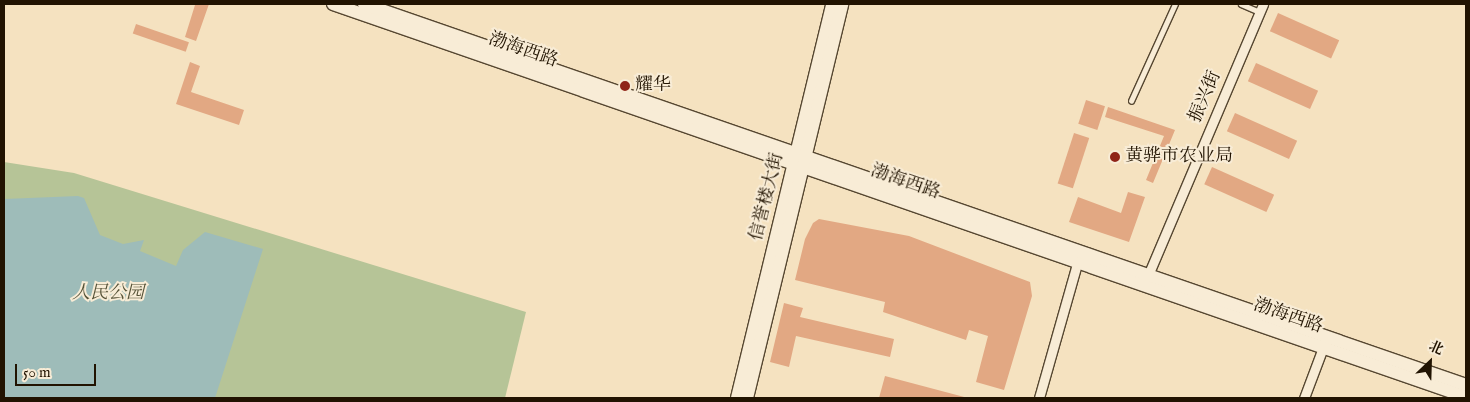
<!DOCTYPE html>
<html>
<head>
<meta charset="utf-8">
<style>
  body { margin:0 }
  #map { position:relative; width:1470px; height:402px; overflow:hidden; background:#f5e2c0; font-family:"IM FELL English","Noto Serif SC",serif }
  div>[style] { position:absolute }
  .green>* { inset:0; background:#b6c497 }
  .water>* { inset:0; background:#9ebcb9 }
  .building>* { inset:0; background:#e2a883; transform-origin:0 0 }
  .roads { filter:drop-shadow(1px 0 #564731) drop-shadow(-1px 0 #564731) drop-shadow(0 1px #564731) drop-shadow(0 -1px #564731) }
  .lane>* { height:4.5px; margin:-2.25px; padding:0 2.25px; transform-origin:2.25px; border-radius:2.25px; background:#f8ecd6 }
  .street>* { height:9px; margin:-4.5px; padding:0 4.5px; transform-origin:4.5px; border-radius:4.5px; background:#f8ecd6 }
  .secondary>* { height:12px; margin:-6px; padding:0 6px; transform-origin:6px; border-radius:6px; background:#f8ecd6 }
  .dots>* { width:14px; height:14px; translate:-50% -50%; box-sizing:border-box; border:2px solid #f8ecd6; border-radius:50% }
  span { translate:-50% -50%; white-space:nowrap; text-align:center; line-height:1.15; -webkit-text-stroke:4px #f8ecd6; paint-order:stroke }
  .street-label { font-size:18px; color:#211301 }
  .poi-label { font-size:18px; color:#211301 }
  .left { translate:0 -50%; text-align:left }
  .park-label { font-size:18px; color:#555136; font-style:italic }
  .frame { position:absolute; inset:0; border:5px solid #211301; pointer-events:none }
  .north { position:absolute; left:1405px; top:337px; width:50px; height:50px; -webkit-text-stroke:4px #f8ecd6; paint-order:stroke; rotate:24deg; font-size:14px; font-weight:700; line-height:20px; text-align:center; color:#211301 }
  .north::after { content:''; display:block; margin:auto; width:18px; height:22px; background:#211301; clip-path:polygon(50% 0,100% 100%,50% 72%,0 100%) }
  .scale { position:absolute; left:15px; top:364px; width:81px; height:22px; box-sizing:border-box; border:2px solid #211301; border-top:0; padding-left:6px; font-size:15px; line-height:18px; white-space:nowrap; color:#211301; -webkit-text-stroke:4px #f8ecd6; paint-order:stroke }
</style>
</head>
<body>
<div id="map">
  <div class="green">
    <div style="clip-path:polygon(4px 162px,74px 173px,526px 312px,505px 398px,4px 398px)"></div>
  </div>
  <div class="water">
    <div style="clip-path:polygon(78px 196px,84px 198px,100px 235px,123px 244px,144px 240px,140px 251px,176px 266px,183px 250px,205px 232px,263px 249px,215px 398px,4px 398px,4px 199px)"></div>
  </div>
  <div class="building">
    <div style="clip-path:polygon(191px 4px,209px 4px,196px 41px,185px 37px,195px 5px)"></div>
    <div style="left:1278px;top:13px;width:67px;height:20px;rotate:24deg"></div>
    <div style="left:136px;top:24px;width:56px;height:10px;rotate:19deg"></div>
    <div style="clip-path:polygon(190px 62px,200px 66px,191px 92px,244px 110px,239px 125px,176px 104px)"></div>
    <div style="left:1256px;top:63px;width:68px;height:20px;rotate:24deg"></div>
    <div style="left:1086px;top:100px;width:20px;height:25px;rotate:18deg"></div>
    <div style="clip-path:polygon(1108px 107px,1175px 130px,1153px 183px,1146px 180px,1164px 136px,1105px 117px)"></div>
    <div style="left:1235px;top:113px;width:68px;height:20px;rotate:24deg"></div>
    <div style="left:1074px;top:133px;width:16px;height:53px;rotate:18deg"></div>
    <div style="left:1212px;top:167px;width:68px;height:19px;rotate:24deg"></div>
    <div style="clip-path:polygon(1128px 192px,1145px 197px,1129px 242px,1069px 222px,1078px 197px,1121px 213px)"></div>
    <div style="clip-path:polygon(819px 219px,909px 236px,1030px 282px,1032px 296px,1004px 390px,976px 382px,988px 336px,969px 330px,966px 340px,883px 312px,885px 302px,795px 280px,805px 239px,813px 223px)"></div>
    <div style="clip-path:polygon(784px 303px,803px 308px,800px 317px,894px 339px,890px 357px,796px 336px,789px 367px,770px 362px)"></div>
    <div style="clip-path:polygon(885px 376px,968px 398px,879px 398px)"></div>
  </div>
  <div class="roads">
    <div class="lane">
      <div style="left:1241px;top:4px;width:21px;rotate:23deg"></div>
      <div style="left:1131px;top:101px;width:107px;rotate:-65.6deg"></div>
    </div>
    <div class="street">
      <div style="left:1146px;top:280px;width:300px;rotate:-67deg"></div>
      <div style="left:1039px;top:398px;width:147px;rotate:-74.2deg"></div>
      <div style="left:1304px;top:398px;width:60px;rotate:-69.4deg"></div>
    </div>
    <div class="secondary">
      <div style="left:333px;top:4px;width:1199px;rotate:19.13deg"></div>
      <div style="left:364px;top:4px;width:1166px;rotate:19.07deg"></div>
      <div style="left:737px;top:398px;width:405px;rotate:-76.4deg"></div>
      <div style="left:747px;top:398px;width:405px;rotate:-76.4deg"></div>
    </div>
  </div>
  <div class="dots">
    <div style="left:625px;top:86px;background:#8f2418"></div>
    <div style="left:1115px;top:157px;background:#8f2418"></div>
  </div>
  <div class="street-label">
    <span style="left:523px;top:51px;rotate:19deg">渤海西路</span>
    <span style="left:1206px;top:97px;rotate:-67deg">振兴街</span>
    <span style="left:905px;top:183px;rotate:19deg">渤海西路</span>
    <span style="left:768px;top:197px;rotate:-76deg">信誉楼大街</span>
    <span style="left:1288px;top:317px;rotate:19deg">渤海西路</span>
  </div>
  <div class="poi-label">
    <span class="left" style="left:635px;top:86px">耀华</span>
    <span class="left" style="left:1125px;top:157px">黄骅市农业局</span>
  </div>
  <div class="park-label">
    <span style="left:108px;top:294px">人民公园</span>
  </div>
  <div class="frame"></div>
  <div class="north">北</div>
  <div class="scale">50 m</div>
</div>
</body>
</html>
